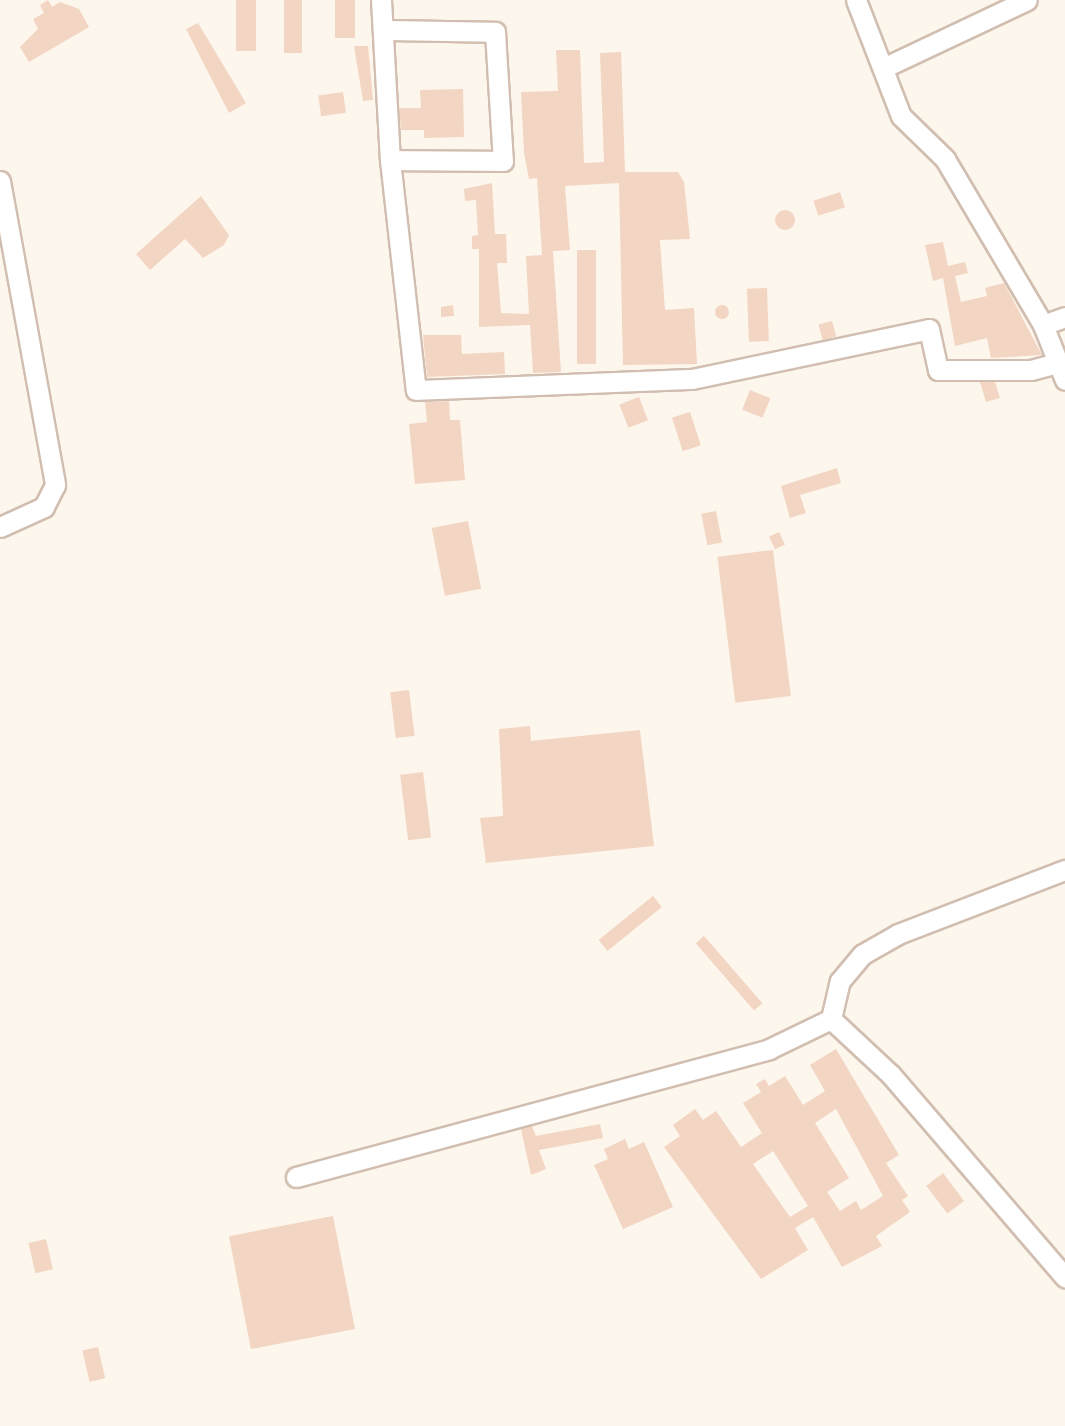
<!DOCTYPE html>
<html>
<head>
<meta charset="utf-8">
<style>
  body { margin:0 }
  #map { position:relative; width:1065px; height:1426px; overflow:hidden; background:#fdf6ec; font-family:Lato,sans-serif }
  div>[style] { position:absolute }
  .building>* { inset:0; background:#f3d5c3; transform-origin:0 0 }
  .round { border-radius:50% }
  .roads { filter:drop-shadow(2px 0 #d1beb0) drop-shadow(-2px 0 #d1beb0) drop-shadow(0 2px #d1beb0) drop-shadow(0 -2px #d1beb0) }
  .minor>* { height:19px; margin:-9.5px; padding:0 9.5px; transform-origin:9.5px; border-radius:9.5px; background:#fff }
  span { translate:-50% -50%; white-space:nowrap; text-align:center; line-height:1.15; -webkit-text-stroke:5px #fffaf3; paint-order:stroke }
</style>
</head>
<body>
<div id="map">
  <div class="building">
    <div style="clip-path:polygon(48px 0,52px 7px,60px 2px,79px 9px,89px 27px,29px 62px,20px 47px,38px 29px,33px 19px,44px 13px,40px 5px)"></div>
    <div style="left:236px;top:0;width:20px;height:51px"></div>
    <div style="left:284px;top:0;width:18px;height:53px"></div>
    <div style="left:335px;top:0;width:20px;height:38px"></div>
    <div style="clip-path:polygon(198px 23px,246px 103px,229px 113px,186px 29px)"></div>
    <div style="clip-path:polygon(354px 46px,368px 46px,373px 100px,363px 101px)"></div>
    <div style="clip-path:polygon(556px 50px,580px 50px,584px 163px,604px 162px,600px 53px,621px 52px,625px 172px,678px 172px,684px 182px,690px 239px,660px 240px,665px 310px,694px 308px,697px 364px,623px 365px,619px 183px,565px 186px,570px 250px,553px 251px,561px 372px,533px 373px,530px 325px,479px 327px,479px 249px,472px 249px,472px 236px,478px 235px,476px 200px,465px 201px,464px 189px,492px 183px,495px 234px,506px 234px,507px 263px,497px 263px,501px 313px,529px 314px,526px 256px,542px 255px,537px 178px,529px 179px,524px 153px,521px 92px,558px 91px)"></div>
    <div style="clip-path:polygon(463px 89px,464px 137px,424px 138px,424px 130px,401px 130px,399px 108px,421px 108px,420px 90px)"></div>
    <div style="left:343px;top:92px;width:21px;height:25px;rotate:82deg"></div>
    <div style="left:840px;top:192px;width:16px;height:28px;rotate:72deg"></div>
    <div style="clip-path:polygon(201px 196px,229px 235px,224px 245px,203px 258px,185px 239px,150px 270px,136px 254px)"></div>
    <div class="round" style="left:775px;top:210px;width:20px;height:20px"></div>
    <div style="clip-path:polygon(943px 242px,948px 266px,965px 262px,968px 273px,955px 276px,961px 302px,987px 296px,985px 288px,1004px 283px,1042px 355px,991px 358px,987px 338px,955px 346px,943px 278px,933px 281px,925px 245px)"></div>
    <div style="left:577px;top:250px;width:19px;height:114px"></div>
    <div style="left:767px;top:288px;width:53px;height:20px;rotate:88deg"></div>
    <div style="clip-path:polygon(453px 305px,454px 316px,441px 317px,441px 307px)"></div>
    <div class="round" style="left:715px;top:305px;width:14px;height:14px"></div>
    <div style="left:832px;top:321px;width:16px;height:14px;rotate:75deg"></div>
    <div style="clip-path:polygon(423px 335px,461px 335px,462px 354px,504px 352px,505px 374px,427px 377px)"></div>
    <div style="clip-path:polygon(980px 382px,995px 382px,1000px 398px,986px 402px)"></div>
    <div style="left:750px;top:390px;width:22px;height:21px;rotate:22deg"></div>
    <div style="left:639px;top:397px;width:25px;height:21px;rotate:69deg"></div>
    <div style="clip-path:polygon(449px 401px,450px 420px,460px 420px,465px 480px,415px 484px,409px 424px,427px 422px,425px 402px)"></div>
    <div style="left:690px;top:412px;width:35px;height:19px;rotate:72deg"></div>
    <div style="clip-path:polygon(837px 468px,841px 483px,800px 495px,806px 513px,790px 518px,781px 486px)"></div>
    <div style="left:716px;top:511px;width:32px;height:15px;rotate:79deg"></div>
    <div style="left:468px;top:521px;width:69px;height:37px;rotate:79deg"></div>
    <div style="left:779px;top:532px;width:14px;height:11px;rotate:65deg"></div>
    <div style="left:773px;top:550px;width:147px;height:56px;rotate:83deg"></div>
    <div style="left:409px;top:690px;width:46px;height:19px;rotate:83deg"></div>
    <div style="clip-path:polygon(530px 726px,531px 741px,640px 730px,654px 846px,486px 863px,480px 818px,503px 816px,499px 729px)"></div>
    <div style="left:423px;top:772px;width:66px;height:23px;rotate:83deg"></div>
    <div style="left:653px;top:896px;width:14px;height:70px;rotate:51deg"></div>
    <div style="left:704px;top:936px;width:89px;height:11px;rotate:49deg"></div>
    <div style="clip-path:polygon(evenodd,836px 1049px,899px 1155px,886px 1163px,908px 1196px,902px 1200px,910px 1212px,876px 1236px,882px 1246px,842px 1267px,813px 1217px,795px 1228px,808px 1250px,761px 1279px,664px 1147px,680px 1136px,673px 1125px,695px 1109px,703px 1120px,716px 1111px,741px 1147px,762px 1133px,743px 1103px,761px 1092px,756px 1084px,765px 1079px,769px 1086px,785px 1076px,803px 1105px,825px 1091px,810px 1065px,836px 1049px,836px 1109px,883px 1196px,861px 1210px,856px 1201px,840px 1211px,827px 1192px,849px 1178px,815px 1123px,836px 1109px,836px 1049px,773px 1151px,808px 1206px,790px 1217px,753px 1164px,773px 1151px)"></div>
    <div style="clip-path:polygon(600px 1124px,603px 1138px,539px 1150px,546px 1169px,531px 1175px,521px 1129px,532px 1126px,536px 1136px)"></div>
    <div style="clip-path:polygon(625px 1139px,629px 1149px,644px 1142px,673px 1207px,623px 1229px,594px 1165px,608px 1159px,604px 1149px)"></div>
    <div style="left:943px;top:1173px;width:35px;height:21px;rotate:53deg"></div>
    <div style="left:333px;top:1216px;width:115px;height:106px;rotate:79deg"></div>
    <div style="left:46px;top:1239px;width:31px;height:18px;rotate:77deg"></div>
    <div style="left:98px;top:1347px;width:32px;height:16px;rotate:77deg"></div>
  </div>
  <div class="roads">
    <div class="minor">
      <div style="left:381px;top:0;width:160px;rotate:86.8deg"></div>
      <div style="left:390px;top:160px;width:231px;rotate:83.6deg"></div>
      <div style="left:416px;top:390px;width:276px;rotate:-2.3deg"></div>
      <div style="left:692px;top:379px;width:242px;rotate:-11.9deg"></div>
      <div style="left:929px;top:329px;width:42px;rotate:77.6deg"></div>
      <div style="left:938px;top:370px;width:93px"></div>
      <div style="left:1031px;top:370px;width:28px;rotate:-15deg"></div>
      <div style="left:856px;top:0;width:124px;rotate:68.8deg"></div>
      <div style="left:901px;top:116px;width:62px;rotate:44.3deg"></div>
      <div style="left:945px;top:159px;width:193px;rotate:59.4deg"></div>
      <div style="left:1043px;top:325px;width:59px;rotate:68.2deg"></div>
      <div style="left:383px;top:30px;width:112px;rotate:1deg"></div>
      <div style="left:495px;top:32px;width:129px;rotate:86.5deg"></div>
      <div style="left:503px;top:161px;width:113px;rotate:-179.5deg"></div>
      <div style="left:883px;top:68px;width:159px;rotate:-25.3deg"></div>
      <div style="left:0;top:181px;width:309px;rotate:79.7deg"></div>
      <div style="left:55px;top:485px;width:25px;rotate:117deg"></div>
      <div style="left:44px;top:507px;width:48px;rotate:155.6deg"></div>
      <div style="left:1043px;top:325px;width:23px;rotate:-20deg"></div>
      <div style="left:831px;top:1019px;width:39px;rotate:-77deg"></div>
      <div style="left:840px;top:981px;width:35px;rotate:-50deg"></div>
      <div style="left:863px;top:954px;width:40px;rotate:-29.7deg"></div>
      <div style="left:898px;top:934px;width:179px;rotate:-21deg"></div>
      <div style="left:296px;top:1177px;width:490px;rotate:-15.1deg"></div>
      <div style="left:769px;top:1049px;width:69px;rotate:-25.8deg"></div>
      <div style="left:831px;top:1019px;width:82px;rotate:43deg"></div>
      <div style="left:891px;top:1075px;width:267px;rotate:49.3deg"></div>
    </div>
  </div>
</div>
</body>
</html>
